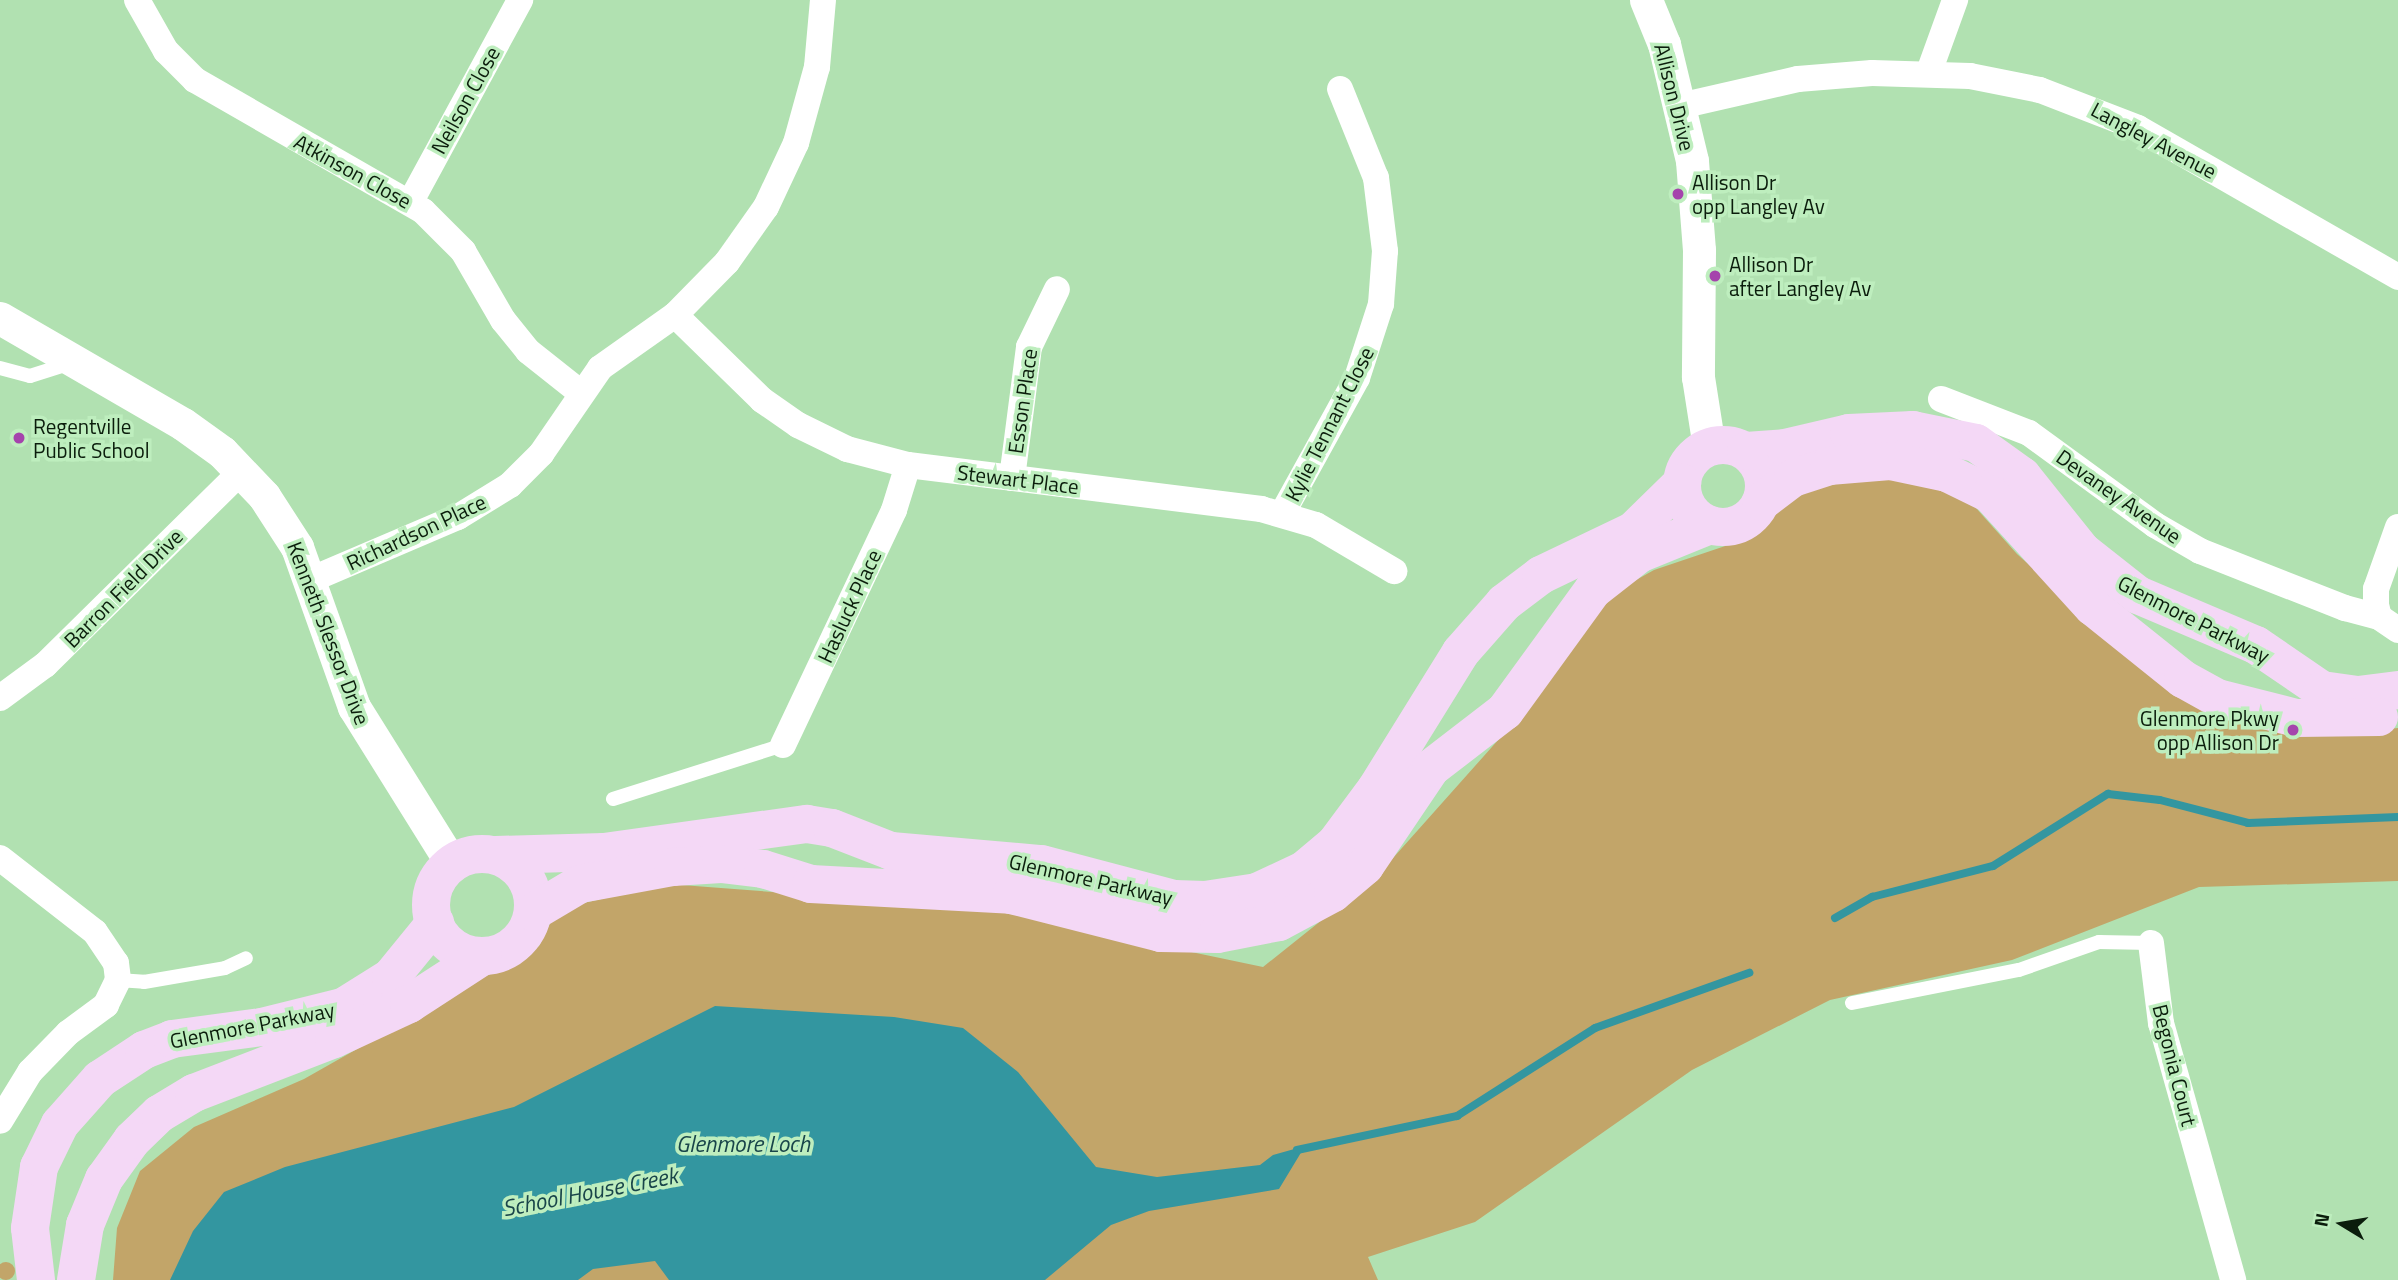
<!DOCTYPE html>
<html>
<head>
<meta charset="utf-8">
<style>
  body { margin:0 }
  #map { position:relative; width:2398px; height:1280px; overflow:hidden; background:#b1e1b1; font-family:"Titillium Web",sans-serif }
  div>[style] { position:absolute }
  .green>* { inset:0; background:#c2a569 }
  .round { border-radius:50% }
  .water>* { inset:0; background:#3396a0 }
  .stream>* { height:8px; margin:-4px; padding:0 4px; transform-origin:4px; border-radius:4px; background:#3396a0 }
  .service>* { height:14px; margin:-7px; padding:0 7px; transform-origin:7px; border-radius:7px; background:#fff }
  .minor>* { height:26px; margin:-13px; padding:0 13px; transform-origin:13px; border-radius:13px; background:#fff }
  .tertiary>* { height:33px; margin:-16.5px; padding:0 16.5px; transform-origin:16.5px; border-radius:16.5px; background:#fff }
  .secondary>* { height:38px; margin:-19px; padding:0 19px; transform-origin:19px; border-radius:19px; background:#f4d8f6 }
  .secondary>.ring { margin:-19px; padding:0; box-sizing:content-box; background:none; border:38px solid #f4d8f6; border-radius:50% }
  .dots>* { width:19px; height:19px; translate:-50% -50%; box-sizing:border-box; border:4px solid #beeebe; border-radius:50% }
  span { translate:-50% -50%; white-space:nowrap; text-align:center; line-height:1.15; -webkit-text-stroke:7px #beeebe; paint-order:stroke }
  .street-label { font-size:21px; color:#0b1d0c }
  .poi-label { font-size:21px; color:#0b1d0c }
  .left { translate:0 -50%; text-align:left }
  .right { translate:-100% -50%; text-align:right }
  .water-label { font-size:23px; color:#19454a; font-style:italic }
  .north { position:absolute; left:2307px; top:1189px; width:70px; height:70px; -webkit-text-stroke:5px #beeebe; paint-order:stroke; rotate:281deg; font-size:19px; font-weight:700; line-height:28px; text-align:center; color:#0b1d0c }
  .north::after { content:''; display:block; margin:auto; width:24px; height:32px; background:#0b1d0c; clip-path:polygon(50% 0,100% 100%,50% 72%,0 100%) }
</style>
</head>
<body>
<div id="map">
  <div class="green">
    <div style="clip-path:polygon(1900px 478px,1968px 499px,2017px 554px,2164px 686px,2321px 736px,2398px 728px,2398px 881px,2199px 887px,2012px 960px,1830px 1000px,1692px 1070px,1475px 1222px,1368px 1257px,1378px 1280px,113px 1280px,117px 1228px,140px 1171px,194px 1127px,304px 1079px,539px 946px,557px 909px,668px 884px,982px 908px,1263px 967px,1377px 876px,1524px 711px,1602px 599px,1654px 570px,1743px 540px,1795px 495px,1835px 484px)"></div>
    <div class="round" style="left:-3px;top:1262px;width:18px;height:18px"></div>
  </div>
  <div class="water">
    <div style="clip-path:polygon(715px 1006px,894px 1017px,963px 1028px,1018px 1072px,1096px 1167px,1157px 1177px,1260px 1165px,1273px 1155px,1305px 1146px,1279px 1189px,1149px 1211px,1111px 1225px,1045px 1280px,669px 1280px,655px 1261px,593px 1269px,578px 1280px,170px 1280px,193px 1231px,224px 1192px,285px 1167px,514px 1107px)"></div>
  </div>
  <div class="stream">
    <div style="left:1835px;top:918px;width:43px;rotate:-29.6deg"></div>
    <div style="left:1872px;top:897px;width:125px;rotate:-14.4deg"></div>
    <div style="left:1993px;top:866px;width:136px;rotate:-32.1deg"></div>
    <div style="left:2108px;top:794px;width:52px;rotate:6.6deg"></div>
    <div style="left:2160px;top:800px;width:91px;rotate:14.6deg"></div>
    <div style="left:2248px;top:823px;width:150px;rotate:-2.3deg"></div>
    <div style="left:1297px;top:1150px;width:164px;rotate:-12deg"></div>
    <div style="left:1457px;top:1116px;width:164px;rotate:-32.5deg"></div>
    <div style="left:1595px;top:1028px;width:164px;rotate:-19.7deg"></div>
  </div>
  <div class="service">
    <div style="left:0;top:368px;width:31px;rotate:15deg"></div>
    <div style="left:30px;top:376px;width:43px;rotate:-17.6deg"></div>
    <div style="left:613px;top:799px;width:178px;rotate:-17.6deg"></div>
    <div style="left:118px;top:980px;width:26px;rotate:4deg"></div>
    <div style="left:144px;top:982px;width:82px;rotate:-9.8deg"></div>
    <div style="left:225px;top:968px;width:23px;rotate:-25deg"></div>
    <div style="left:1852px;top:1003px;width:170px;rotate:-11.2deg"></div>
    <div style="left:2019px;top:970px;width:85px;rotate:-19.3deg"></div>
    <div style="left:2099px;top:942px;width:52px;rotate:1.1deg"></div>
  </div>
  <div class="minor">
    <div style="left:137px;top:0;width:59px;rotate:60.4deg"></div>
    <div style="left:166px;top:51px;width:41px;rotate:45deg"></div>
    <div style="left:195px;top:80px;width:263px;rotate:29.9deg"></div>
    <div style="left:423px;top:211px;width:57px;rotate:45deg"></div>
    <div style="left:463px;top:251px;width:80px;rotate:59.9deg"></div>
    <div style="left:503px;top:320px;width:40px;rotate:51deg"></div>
    <div style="left:528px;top:351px;width:68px;rotate:38.4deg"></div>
    <div style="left:1929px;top:72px;width:77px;rotate:-70.1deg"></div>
    <div style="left:1680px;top:106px;width:121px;rotate:-12.9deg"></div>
    <div style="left:1798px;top:79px;width:74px;rotate:-4.6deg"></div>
    <div style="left:1872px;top:73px;width:98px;rotate:1.8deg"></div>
    <div style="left:1970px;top:76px;width:71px;rotate:11.3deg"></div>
    <div style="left:2040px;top:90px;width:105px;rotate:21.2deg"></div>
    <div style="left:2138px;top:128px;width:300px;rotate:29.8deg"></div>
    <div style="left:411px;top:201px;width:229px;rotate:-61.5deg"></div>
    <div style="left:675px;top:315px;width:122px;rotate:44.3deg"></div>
    <div style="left:762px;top:400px;width:44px;rotate:34.8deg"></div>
    <div style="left:798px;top:425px;width:55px;rotate:26.1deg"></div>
    <div style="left:847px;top:449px;width:63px;rotate:14.7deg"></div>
    <div style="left:908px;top:465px;width:356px;rotate:7.1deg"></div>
    <div style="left:1261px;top:509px;width:57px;rotate:16.2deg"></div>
    <div style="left:1316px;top:525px;width:91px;rotate:30.5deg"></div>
    <div style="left:1941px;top:399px;width:94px;rotate:21.1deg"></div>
    <div style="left:2029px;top:433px;width:156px;rotate:36.1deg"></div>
    <div style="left:2155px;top:525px;width:52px;rotate:30deg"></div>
    <div style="left:2200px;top:551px;width:156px;rotate:21.5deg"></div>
    <div style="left:2345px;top:608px;width:35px;rotate:15deg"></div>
    <div style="left:1012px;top:478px;width:132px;rotate:-82.6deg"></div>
    <div style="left:1029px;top:347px;width:64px;rotate:-64.2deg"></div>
    <div style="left:1282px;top:514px;width:155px;rotate:-61.1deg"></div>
    <div style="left:1357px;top:378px;width:78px;rotate:-72deg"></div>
    <div style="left:1381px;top:304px;width:53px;rotate:-85.7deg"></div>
    <div style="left:1385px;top:251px;width:74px;rotate:-97deg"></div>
    <div style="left:1376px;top:178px;width:96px;rotate:-112deg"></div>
    <div style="left:2398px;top:527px;width:66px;rotate:109.5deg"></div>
    <div style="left:2376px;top:589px;width:16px;rotate:90deg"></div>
    <div style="left:2376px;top:605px;width:12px;rotate:76deg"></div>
    <div style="left:2379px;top:617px;width:23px;rotate:34deg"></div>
    <div style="left:310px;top:580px;width:161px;rotate:-23.1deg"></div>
    <div style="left:458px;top:517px;width:61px;rotate:-31.6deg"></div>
    <div style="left:510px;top:485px;width:44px;rotate:-45deg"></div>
    <div style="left:541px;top:454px;width:104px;rotate:-55.5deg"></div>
    <div style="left:600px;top:368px;width:92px;rotate:-35.2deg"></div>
    <div style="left:675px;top:315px;width:74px;rotate:-45.5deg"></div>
    <div style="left:727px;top:262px;width:67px;rotate:-54.7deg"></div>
    <div style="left:766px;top:207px;width:71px;rotate:-64.9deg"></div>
    <div style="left:796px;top:143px;width:79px;rotate:-74.6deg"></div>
    <div style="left:817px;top:67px;width:67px;rotate:-84.9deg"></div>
    <div style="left:0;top:698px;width:56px;rotate:-36.3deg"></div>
    <div style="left:45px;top:665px;width:276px;rotate:-44.6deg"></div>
    <div style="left:783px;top:745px;width:260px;rotate:-64.7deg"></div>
    <div style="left:894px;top:510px;width:47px;rotate:-72.7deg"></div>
    <div style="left:0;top:858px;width:120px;rotate:37.9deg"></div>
    <div style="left:95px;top:932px;width:37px;rotate:56deg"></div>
    <div style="left:116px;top:963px;width:17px;rotate:83deg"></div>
    <div style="left:118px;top:980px;width:28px;rotate:116deg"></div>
    <div style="left:106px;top:1005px;width:47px;rotate:143.6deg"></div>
    <div style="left:68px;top:1033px;width:54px;rotate:134.3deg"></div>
    <div style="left:30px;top:1072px;width:57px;rotate:121.5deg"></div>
    <div style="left:2151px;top:943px;width:81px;rotate:82.9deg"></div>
    <div style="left:2161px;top:1023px;width:267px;rotate:74.3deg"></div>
  </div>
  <div class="tertiary">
    <div style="left:1646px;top:0;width:48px;rotate:67.8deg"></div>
    <div style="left:1664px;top:44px;width:120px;rotate:76.5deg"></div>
    <div style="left:1692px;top:161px;width:89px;rotate:85.5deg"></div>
    <div style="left:1699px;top:250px;width:127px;rotate:90.5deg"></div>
    <div style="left:1698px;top:377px;width:71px;rotate:81.1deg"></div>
    <div style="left:0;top:318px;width:211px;rotate:30.1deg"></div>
    <div style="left:183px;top:424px;width:48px;rotate:35.7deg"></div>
    <div style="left:222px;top:452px;width:61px;rotate:46.3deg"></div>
    <div style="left:264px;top:496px;width:61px;rotate:57.1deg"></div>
    <div style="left:297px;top:547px;width:170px;rotate:70.4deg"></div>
    <div style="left:354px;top:707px;width:185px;rotate:58deg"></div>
  </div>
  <div class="secondary">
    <div class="ring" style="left:1682px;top:445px;width:44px;height:44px"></div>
    <div style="left:1746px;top:451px;width:39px;rotate:-4deg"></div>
    <div style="left:1785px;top:448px;width:66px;rotate:-13.2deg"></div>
    <div style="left:1849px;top:433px;width:64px;rotate:-2.7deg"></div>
    <div style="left:1913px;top:430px;width:64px;rotate:11.7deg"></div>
    <div style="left:1976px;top:443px;width:57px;rotate:35.7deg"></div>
    <div style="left:2022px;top:476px;width:96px;rotate:51.3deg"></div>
    <div style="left:2082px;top:551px;width:71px;rotate:38.2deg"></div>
    <div style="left:2138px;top:595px;width:128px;rotate:23deg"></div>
    <div style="left:2256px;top:645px;width:80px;rotate:34.3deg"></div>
    <div style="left:2322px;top:690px;width:36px;rotate:8deg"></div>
    <div style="left:2358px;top:695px;width:40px;rotate:-7.1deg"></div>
    <div style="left:1761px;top:502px;width:40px;rotate:-37deg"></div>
    <div style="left:1793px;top:478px;width:38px;rotate:-18deg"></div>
    <div style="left:1829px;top:466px;width:61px;rotate:-4.7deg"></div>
    <div style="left:1890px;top:461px;width:58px;rotate:11.9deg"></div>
    <div style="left:1947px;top:473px;width:48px;rotate:26deg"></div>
    <div style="left:1990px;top:494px;width:153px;rotate:47.7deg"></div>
    <div style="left:2093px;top:607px;width:115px;rotate:38.7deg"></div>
    <div style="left:2183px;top:679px;width:39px;rotate:29deg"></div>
    <div style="left:2217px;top:698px;width:81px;rotate:14.2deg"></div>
    <div style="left:2296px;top:718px;width:83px;rotate:-0.7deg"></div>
    <div class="ring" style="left:431px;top:854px;width:64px;height:64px"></div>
    <div style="left:496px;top:855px;width:108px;rotate:-1.6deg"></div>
    <div style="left:604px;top:852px;width:205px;rotate:-7.9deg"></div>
    <div style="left:807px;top:824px;width:25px;rotate:9deg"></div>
    <div style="left:832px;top:828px;width:63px;rotate:21.3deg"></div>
    <div style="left:891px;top:851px;width:151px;rotate:5deg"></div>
    <div style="left:1041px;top:864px;width:138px;rotate:14.7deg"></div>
    <div style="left:1174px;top:899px;width:31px;rotate:2deg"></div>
    <div style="left:1205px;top:900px;width:53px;rotate:-8.7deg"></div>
    <div style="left:1257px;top:892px;width:52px;rotate:-25.1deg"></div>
    <div style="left:1304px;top:870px;width:40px;rotate:-40deg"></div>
    <div style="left:1335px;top:844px;width:69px;rotate:-53.3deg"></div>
    <div style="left:1376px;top:789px;width:161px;rotate:-58.2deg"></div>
    <div style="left:1461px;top:652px;width:65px;rotate:-48.7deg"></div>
    <div style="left:1504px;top:603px;width:46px;rotate:-37.1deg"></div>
    <div style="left:1541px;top:575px;width:102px;rotate:-25.6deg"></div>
    <div style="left:1633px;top:531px;width:69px;rotate:-44.4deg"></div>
    <div style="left:533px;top:912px;width:55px;rotate:-30.8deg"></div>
    <div style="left:580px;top:884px;width:95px;rotate:-10.4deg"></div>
    <div style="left:673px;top:867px;width:48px;rotate:-3.6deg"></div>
    <div style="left:721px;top:864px;width:42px;rotate:6.8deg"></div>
    <div style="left:763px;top:869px;width:50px;rotate:17.4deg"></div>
    <div style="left:811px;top:884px;width:200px;rotate:3.1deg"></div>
    <div style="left:1011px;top:895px;width:155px;rotate:14.2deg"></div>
    <div style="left:1161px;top:933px;width:56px;rotate:1deg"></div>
    <div style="left:1217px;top:934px;width:63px;rotate:-11deg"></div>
    <div style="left:1279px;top:922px;width:61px;rotate:-28.2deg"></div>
    <div style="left:1333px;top:893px;width:42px;rotate:-40.2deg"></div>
    <div style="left:1365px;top:866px;width:118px;rotate:-56deg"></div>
    <div style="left:1431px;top:768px;width:93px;rotate:-37.6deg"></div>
    <div style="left:1505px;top:711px;width:150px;rotate:-54deg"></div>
    <div style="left:1593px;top:590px;width:58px;rotate:-38deg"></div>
    <div style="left:1639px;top:554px;width:77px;rotate:-22.2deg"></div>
    <div style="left:36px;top:1280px;width:52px;rotate:-96.6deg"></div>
    <div style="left:30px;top:1228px;width:62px;rotate:-81.6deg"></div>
    <div style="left:39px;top:1167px;width:48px;rotate:-64deg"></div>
    <div style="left:60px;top:1124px;width:60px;rotate:-48.4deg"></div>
    <div style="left:100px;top:1079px;width:53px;rotate:-33.4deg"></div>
    <div style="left:144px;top:1050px;width:30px;rotate:-21deg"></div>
    <div style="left:172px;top:1039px;width:91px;rotate:-7.6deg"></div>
    <div style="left:262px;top:1027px;width:83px;rotate:-13.9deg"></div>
    <div style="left:343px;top:1007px;width:57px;rotate:-32deg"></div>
    <div style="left:391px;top:977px;width:70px;rotate:-50.8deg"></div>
    <div style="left:76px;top:1280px;width:56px;rotate:-80.7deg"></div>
    <div style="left:85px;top:1225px;width:50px;rotate:-67.6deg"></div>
    <div style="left:104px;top:1179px;width:48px;rotate:-54.3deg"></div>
    <div style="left:132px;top:1140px;width:37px;rotate:-44deg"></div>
    <div style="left:159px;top:1114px;width:41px;rotate:-31deg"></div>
    <div style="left:194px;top:1093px;width:150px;rotate:-21.1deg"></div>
    <div style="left:334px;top:1039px;width:83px;rotate:-25deg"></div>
    <div style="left:409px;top:1004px;width:88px;rotate:-33deg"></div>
  </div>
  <div class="dots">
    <div style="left:1678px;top:194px;background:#a544ac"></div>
    <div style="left:1715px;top:276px;background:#a544ac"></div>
    <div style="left:19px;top:438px;background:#a544ac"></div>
    <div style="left:2293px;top:730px;background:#a544ac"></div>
  </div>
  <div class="street-label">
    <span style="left:1675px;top:97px;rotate:76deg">Allison Drive</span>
    <span style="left:465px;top:100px;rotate:-61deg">Neilson Close</span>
    <span style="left:2154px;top:140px;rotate:28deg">Langley Avenue</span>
    <span style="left:353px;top:171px;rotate:29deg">Atkinson Close</span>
    <span style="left:1022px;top:401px;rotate:-82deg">Esson Place</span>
    <span style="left:1329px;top:424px;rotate:-63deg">Kylie Tennant Close</span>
    <span style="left:1018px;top:479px;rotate:7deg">Stewart Place</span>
    <span style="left:2119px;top:496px;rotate:35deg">Devaney Avenue</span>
    <span style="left:416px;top:532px;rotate:-25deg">Richardson Place</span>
    <span style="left:123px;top:588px;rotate:-45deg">Barron Field Drive</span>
    <span style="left:849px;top:606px;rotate:-65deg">Hasluck Place</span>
    <span style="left:2194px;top:619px;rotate:27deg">Glenmore Parkway</span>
    <span style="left:329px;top:633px;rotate:69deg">Kenneth Slessor Drive</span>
    <span style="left:1091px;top:879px;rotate:13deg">Glenmore Parkway</span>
    <span style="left:252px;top:1025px;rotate:-11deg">Glenmore Parkway</span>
    <span style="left:2175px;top:1065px;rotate:76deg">Begonia Court</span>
  </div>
  <div class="poi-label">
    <span class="left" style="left:1692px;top:194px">Allison Dr<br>opp Langley Av</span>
    <span class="left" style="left:1729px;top:276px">Allison Dr<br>after Langley Av</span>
    <span class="left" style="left:33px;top:438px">Regentville<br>Public School</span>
    <span class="right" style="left:2279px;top:730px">Glenmore Pkwy<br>opp Allison Dr</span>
  </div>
  <div class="water-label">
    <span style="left:743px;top:1144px">Glenmore Loch</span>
    <span style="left:590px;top:1192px;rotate:-11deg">School House Creek</span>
  </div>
  <div class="north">N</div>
</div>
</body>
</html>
